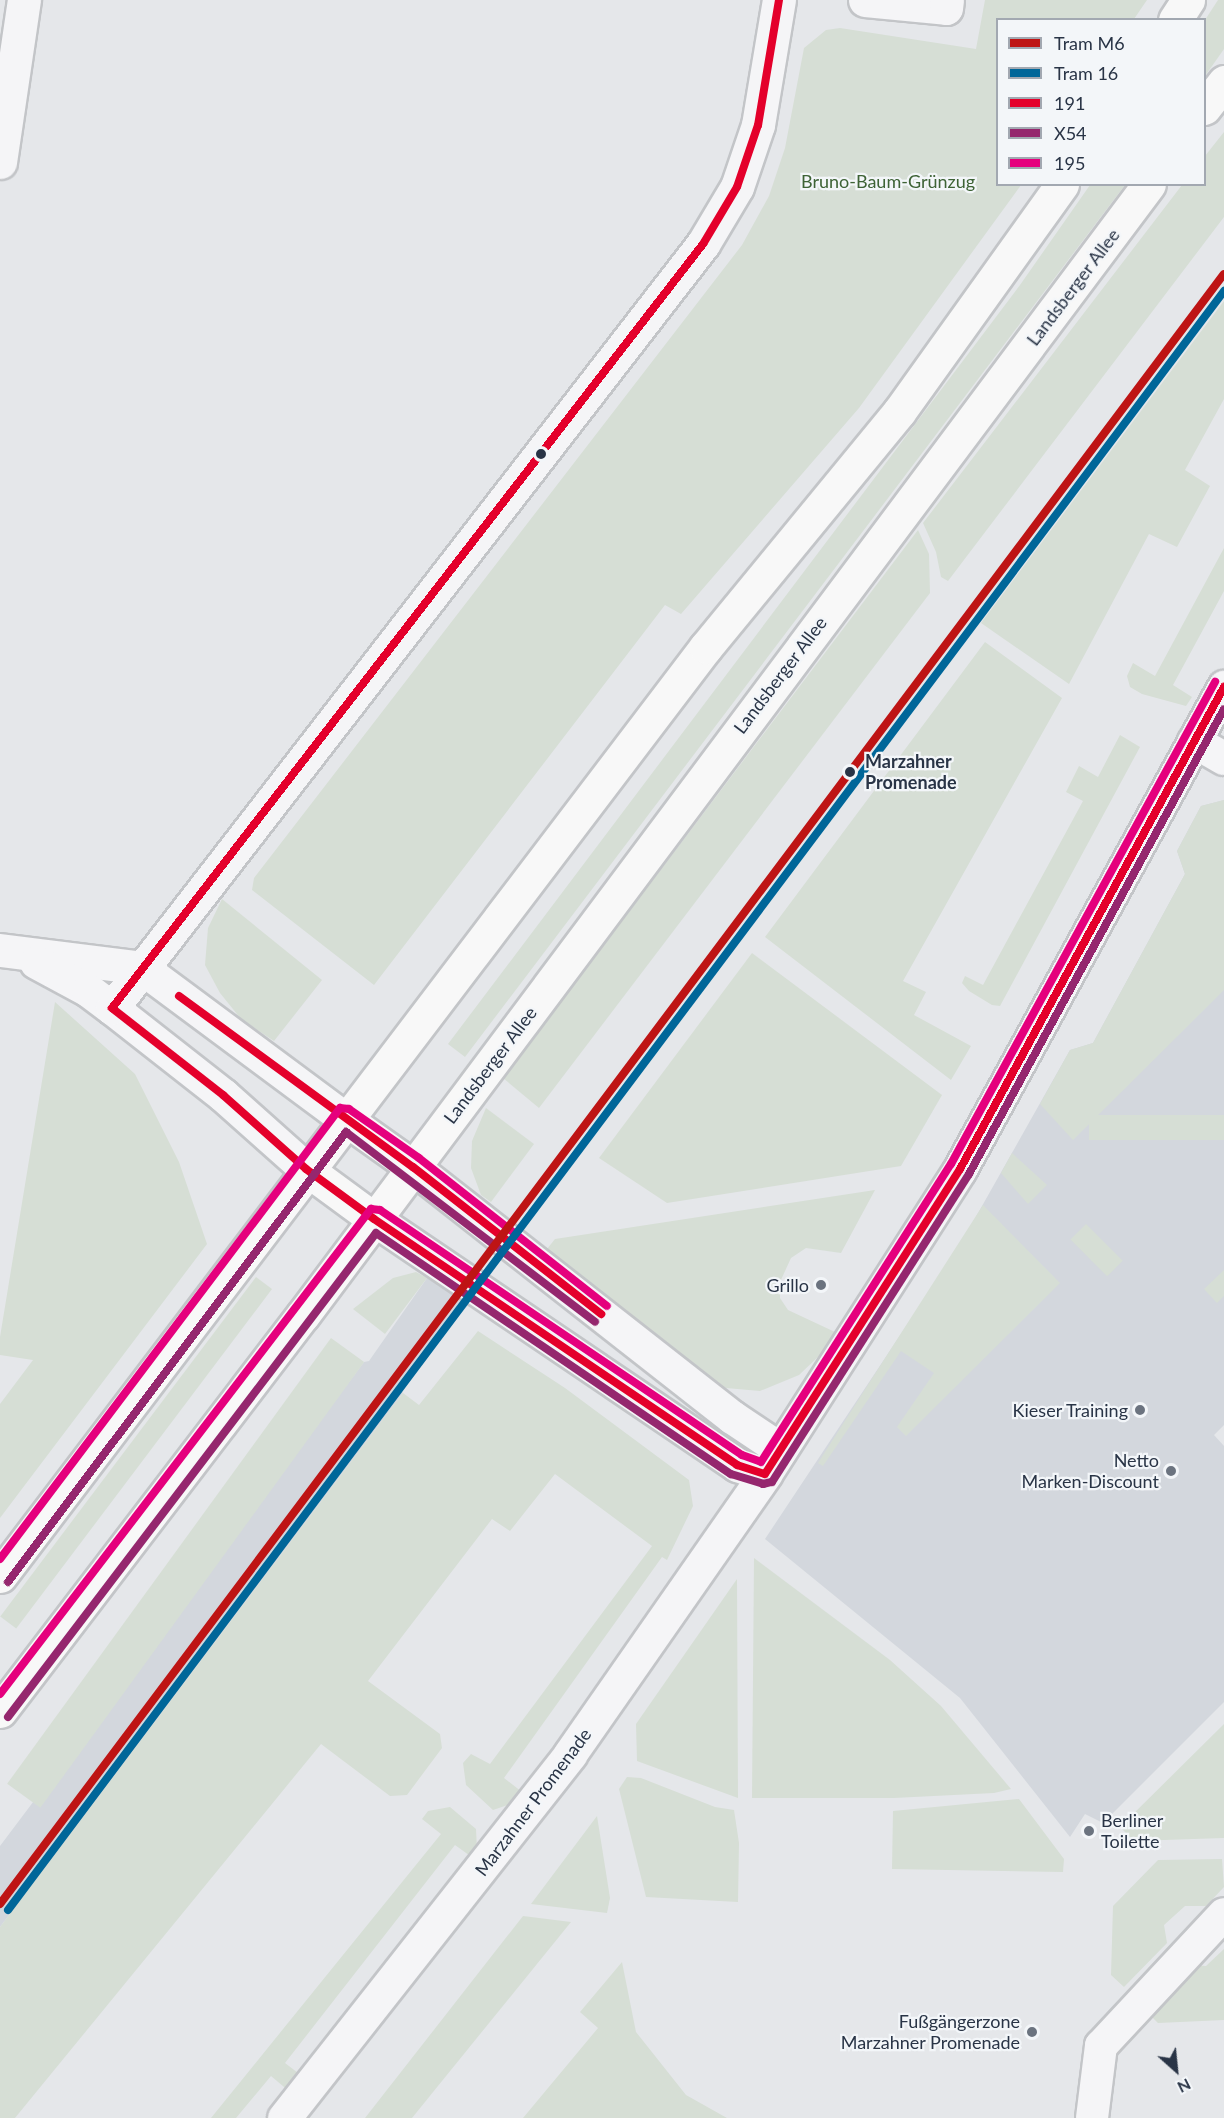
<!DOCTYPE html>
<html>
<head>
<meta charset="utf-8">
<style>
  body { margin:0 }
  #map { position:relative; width:1224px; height:2118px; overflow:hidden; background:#e5e7ea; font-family:Lato,sans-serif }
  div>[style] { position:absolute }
  .built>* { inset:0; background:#d3d7dd }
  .green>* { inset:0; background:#d6ded5; transform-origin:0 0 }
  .roads { filter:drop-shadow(2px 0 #c3c5c8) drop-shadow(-2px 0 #c3c5c8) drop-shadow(0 2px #c3c5c8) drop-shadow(0 -2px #c3c5c8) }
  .pedestrian>* { height:32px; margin:-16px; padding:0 16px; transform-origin:16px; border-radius:16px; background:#f5f5f7 }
  .minor>* { height:33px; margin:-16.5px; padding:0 16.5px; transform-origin:16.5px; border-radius:16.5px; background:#f5f5f7 }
  .tertiary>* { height:33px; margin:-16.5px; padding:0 16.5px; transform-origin:16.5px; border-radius:16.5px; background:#f5f5f7 }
  .primary>* { height:33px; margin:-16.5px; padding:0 16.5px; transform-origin:16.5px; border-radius:16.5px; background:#f8f8f8 }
  .bus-1>* { height:8px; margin:-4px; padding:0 4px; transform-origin:4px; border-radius:4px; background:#e4002b }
  .bus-2>* { height:8px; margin:-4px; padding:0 4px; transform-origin:4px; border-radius:4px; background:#95276e }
  .bus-3>* { height:8px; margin:-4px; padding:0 4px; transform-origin:4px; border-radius:4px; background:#e5007d }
  .tram-1>* { height:8px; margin:-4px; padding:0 4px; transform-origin:4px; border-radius:4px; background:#be1414 }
  .tram-2>* { height:8px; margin:-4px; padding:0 4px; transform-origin:4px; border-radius:4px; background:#069 }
  .dots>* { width:16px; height:16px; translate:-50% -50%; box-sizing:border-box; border:3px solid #f3f6f9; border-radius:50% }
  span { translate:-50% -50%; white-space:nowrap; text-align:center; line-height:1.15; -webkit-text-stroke:4.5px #f3f6f9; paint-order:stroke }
  .park-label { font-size:18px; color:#3e6336 }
  .street-label { font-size:18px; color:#293446 }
  .stop-label { font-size:18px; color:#293446; font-weight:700 }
  .left { translate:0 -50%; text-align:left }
  .poi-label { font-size:18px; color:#293446 }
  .right { translate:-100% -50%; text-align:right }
  .legend { position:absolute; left:996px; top:18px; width:210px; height:168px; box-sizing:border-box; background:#f3f6f9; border:2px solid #a2a8b1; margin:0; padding:8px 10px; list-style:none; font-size:18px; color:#293446 }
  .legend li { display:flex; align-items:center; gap:12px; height:30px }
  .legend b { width:30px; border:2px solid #a2a8b1 }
  .north { position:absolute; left:1146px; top:2040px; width:60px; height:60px; -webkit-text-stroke:4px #f3f6f9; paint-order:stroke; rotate:153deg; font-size:16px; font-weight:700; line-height:24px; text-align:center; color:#293446 }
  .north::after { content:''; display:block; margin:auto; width:21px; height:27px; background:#293446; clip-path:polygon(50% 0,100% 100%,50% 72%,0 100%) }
</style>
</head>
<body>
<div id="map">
  <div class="built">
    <div style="clip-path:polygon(1224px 800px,1224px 1425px,1214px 1435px,1224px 1446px,1224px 1702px,1103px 1823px,1085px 1814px,1070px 1837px,960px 1698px,765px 1539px,960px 1245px,1070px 1050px,1093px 1043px,1185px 874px,1177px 851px,1201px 806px)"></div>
    <div style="clip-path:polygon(427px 1278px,469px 1304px,410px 1375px,400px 1388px,403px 1393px,0 1927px,0 1846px,364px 1362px,369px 1361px)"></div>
  </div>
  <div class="green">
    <div style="clip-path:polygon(985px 0,1147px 0,1134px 19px,998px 20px,998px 184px,1021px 185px,859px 408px,681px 614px,665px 605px,374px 985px,252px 890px,254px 878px,742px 245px,769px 196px,785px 148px,804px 48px,826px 30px,840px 28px,976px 49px)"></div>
    <div style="clip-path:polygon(1218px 0,1224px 0,1224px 49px,1205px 76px,1205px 20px)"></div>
    <div style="clip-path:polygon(1224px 132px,1224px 217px,948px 581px,941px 577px,936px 552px,923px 523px,1182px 185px,1204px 184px,1205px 156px)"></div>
    <div style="clip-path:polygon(1090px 185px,1125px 185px,465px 1057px,448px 1044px,1020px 285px)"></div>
    <div style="clip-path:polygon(1224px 301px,1224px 399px,1185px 470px,1210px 486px,1177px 547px,1149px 534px,1069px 684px,981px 623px)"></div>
    <div style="clip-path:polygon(918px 530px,929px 554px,930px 593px,539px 1108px,503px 1078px)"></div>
    <div style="clip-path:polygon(1224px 548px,1224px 591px,1173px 685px,1192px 697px,1186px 706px,1142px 694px,1130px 687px,1127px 676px,1133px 663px,1155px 676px)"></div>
    <div style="clip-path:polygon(985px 642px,1062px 698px,903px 981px,926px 992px,914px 1015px,971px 1046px,951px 1080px,765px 937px)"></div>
    <div style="clip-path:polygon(1120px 735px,1140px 747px,1000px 1006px,992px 1005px,969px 991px,962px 983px,965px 976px,983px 985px,1083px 801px,1066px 792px,1079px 766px,1098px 777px)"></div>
    <div style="clip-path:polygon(1224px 800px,1224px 990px,1073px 1140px,1040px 1104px,1070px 1050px,1093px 1043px,1185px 874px,1177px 851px,1201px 806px)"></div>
    <div style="clip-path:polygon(222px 899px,322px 980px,274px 1041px,241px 1019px,220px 993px,205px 965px,208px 928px)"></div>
    <div style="clip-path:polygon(752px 953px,942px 1095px,901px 1166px,667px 1203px,599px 1158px)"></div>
    <div style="clip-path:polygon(55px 1002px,135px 1074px,179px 1162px,207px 1244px,0 1518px,0 1404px,33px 1360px,0 1355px,0 1337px)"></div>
    <div style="clip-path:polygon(486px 1108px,534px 1144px,491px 1202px,481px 1195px,471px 1168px,472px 1141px)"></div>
    <div style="left:1224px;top:1115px;width:25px;height:135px;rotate:90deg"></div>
    <div style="clip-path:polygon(1012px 1153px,1047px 1185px,1028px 1204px,1001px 1173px)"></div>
    <div style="clip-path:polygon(875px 1190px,841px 1253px,806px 1248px,791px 1258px,780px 1282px,780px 1298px,788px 1310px,835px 1332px,820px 1355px,799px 1375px,760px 1391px,726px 1388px,713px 1383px,547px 1249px,555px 1239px)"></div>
    <div style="clip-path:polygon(983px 1205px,1060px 1283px,906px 1436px,897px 1427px,934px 1373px,901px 1351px,823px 1466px,818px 1463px)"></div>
    <div style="left:1086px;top:1224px;width:52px;height:22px;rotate:45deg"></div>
    <div style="clip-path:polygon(1224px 1270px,1224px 1296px,1217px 1303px,1204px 1289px)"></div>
    <div style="clip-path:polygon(416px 1272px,427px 1278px,385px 1334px,353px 1309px,393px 1278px)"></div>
    <div style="left:256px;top:1277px;width:20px;height:425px;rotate:37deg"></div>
    <div style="clip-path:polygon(478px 1331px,565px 1388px,689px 1480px,693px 1506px,667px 1560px,662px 1557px,504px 1778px,522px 1792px,514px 1803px,493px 1810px,466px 1785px,463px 1763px,471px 1754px,490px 1764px,652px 1546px,555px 1474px,510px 1531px,492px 1519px,368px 1681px,440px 1734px,442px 1748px,407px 1795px,390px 1796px,321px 1744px,15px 2118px,0 2118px,0 1927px,403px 1393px,419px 1405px)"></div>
    <div style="left:331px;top:1338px;width:41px;height:551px;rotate:36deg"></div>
    <div style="clip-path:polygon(754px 1558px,890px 1660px,941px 1706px,1011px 1789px,994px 1793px,894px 1798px,752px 1798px)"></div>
    <div style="clip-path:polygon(737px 1579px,738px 1798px,637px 1761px,636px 1724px)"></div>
    <div style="clip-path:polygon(1224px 1724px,1224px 1838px,1134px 1841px,1120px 1827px)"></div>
    <div style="clip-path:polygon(627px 1777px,641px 1778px,715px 1807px,734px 1810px,739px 1843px,738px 1902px,646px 1897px,619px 1789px)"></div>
    <div style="clip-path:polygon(1019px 1799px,1064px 1859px,1063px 1872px,892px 1869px,893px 1811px)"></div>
    <div style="clip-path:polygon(450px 1807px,476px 1829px,477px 1850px,473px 1858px,455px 1845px,285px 2063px,302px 2076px,290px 2092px,271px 2076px,236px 2118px,211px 2118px,441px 1834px,422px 1819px,428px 1811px)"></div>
    <div style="clip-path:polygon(597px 1816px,610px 1898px,607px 1913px,531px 1904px)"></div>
    <div style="clip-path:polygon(1222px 1859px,1224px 1887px,1206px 1906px,1185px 1906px,1164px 1925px,1167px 1943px,1124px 1987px,1111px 1975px,1113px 1906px,1158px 1860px)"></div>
    <div style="clip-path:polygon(523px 1916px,571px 1922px,412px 2118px,365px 2118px)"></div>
    <div style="clip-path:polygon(1224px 1949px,1224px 2020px,1158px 2023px,1144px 2009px,1189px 1965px,1206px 1966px)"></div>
    <div style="clip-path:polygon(622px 1962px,636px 2032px,686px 2095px,727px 2118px,523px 2118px,598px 2028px,580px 2012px)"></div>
  </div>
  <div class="roads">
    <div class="pedestrian">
      <div style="left:1092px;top:2118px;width:73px;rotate:-82.9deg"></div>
      <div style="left:1101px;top:2046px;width:180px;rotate:-47deg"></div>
    </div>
    <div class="minor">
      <div style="left:865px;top:0;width:81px;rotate:5.6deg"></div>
      <div style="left:946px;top:8px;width:8px;rotate:-83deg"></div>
      <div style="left:0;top:162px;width:164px;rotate:-81.6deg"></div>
      <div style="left:1194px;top:741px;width:34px;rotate:30deg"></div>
      <div style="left:0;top:950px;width:143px;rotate:7.2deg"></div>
      <div style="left:36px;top:962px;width:59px;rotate:28.3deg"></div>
      <div style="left:88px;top:990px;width:30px;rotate:37deg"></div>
      <div style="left:284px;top:2118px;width:463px;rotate:-51.8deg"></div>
      <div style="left:570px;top:1754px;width:341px;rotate:-55.1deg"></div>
    </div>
    <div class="tertiary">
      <div style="left:142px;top:968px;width:252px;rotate:36.6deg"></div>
      <div style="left:413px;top:1167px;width:405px;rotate:38.1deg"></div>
      <div style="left:732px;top:1417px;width:58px;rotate:33.7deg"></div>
      <div style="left:306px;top:1169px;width:111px;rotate:-138.3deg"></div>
      <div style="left:223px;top:1095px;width:141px;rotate:-141.9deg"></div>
      <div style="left:112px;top:1008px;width:966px;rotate:-52.28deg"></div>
      <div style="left:703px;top:244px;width:66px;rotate:-59.2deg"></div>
      <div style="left:737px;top:187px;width:65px;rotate:-71.3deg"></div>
      <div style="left:758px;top:125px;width:127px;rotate:-80.5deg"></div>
      <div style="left:374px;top:1219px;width:439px;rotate:34.1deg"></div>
      <div style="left:737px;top:1465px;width:29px;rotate:18deg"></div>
      <div style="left:765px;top:1474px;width:362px;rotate:-57.4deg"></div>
      <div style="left:960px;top:1169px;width:550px;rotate:-61.29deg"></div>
    </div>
    <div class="primary">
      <div style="left:1175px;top:20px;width:24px;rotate:-57deg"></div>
      <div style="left:1204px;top:108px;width:33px;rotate:-52deg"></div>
      <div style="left:344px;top:1118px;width:85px;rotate:35.4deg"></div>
      <div style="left:306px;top:1169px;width:84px;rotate:36.3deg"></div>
      <div style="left:0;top:1576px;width:1167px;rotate:-52.77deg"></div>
      <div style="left:706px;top:647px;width:304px;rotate:-50.6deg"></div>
      <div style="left:899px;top:412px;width:280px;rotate:-54.4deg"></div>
      <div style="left:0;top:1711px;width:499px;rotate:-52.6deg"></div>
      <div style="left:303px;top:1315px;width:1412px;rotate:-53.2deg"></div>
    </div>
  </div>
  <div class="bus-1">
    <div style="left:779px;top:0;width:127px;rotate:99.5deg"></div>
    <div style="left:758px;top:125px;width:65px;rotate:108.7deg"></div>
    <div style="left:737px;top:187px;width:66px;rotate:120.8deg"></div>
    <div style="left:703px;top:244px;width:966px;rotate:127.72deg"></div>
    <div style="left:112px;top:1008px;width:141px;rotate:38.1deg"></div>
    <div style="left:223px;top:1095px;width:111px;rotate:41.7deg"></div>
    <div style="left:306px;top:1169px;width:84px;rotate:36.3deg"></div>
    <div style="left:374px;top:1219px;width:439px;rotate:34.1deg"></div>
    <div style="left:737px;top:1465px;width:29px;rotate:18deg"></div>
    <div style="left:765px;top:1474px;width:362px;rotate:-57.4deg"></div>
    <div style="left:960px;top:1169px;width:550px;rotate:-61.29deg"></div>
    <div style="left:179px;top:996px;width:290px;rotate:36.2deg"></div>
    <div style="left:413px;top:1167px;width:239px;rotate:38deg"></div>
  </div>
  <div class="bus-2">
    <div style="left:8px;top:1582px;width:563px;rotate:-53.09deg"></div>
    <div style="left:346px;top:1132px;width:313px;rotate:37.3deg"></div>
    <div style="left:8px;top:1717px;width:608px;rotate:-52.75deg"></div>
    <div style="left:376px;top:1233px;width:429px;rotate:34.2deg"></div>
    <div style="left:731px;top:1474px;width:34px;rotate:17deg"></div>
    <div style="left:763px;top:1484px;width:9px;rotate:-13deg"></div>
    <div style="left:772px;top:1482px;width:366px;rotate:-57.4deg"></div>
    <div style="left:969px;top:1174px;width:530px;rotate:-61.26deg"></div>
  </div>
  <div class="bus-3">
    <div style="left:0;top:1559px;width:565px;rotate:-52.99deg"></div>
    <div style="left:340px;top:1108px;width:9px;rotate:6deg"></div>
    <div style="left:349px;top:1109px;width:85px;rotate:35deg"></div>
    <div style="left:419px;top:1158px;width:239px;rotate:38.2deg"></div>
    <div style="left:0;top:1694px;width:611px;rotate:-52.59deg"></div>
    <div style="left:371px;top:1209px;width:9px;rotate:6deg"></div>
    <div style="left:380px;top:1210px;width:437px;rotate:34.1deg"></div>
    <div style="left:742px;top:1455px;width:20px;rotate:20deg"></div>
    <div style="left:761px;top:1462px;width:353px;rotate:-57.5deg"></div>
    <div style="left:951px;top:1164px;width:550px;rotate:-61.29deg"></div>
  </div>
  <div class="tram-1">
    <div style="left:0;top:1904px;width:2038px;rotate:-53.1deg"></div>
  </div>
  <div class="tram-2">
    <div style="left:8px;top:1910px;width:2025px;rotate:-53.09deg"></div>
  </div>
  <div class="dots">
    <div style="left:541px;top:454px;background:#293446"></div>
    <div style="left:850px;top:772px;background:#293446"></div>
    <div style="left:821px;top:1285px;background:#6b737f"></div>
    <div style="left:1140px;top:1410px;background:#6b737f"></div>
    <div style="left:1171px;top:1471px;background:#6b737f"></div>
    <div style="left:1089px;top:1831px;background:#6b737f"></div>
    <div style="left:1032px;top:2032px;background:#6b737f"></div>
  </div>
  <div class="park-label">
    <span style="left:888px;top:181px">Bruno-Baum-Grünzug</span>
  </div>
  <div class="street-label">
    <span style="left:1073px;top:287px;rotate:-53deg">Landsberger Allee</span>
    <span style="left:780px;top:675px;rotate:-53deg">Landsberger Allee</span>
    <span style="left:490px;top:1065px;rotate:-53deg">Landsberger Allee</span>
    <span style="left:533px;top:1802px;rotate:-53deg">Marzahner Promenade</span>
  </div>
  <div class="stop-label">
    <span class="left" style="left:865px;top:772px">Marzahner<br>Promenade</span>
  </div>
  <div class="poi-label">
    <span class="right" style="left:809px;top:1285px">Grillo</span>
    <span class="right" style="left:1128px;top:1410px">Kieser Training</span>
    <span class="right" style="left:1159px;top:1471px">Netto<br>Marken-Discount</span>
    <span class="left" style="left:1101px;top:1831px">Berliner<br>Toilette</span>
    <span class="right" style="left:1020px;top:2032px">Fußgängerzone<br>Marzahner Promenade</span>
  </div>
  <ul class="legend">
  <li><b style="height:8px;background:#be1414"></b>Tram M6</li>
  <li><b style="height:8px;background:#069"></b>Tram 16</li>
  <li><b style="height:8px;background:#e4002b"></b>191</li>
  <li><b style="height:8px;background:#95276e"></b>X54</li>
  <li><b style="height:8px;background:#e5007d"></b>195</li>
  </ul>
  <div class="north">N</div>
</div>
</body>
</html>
